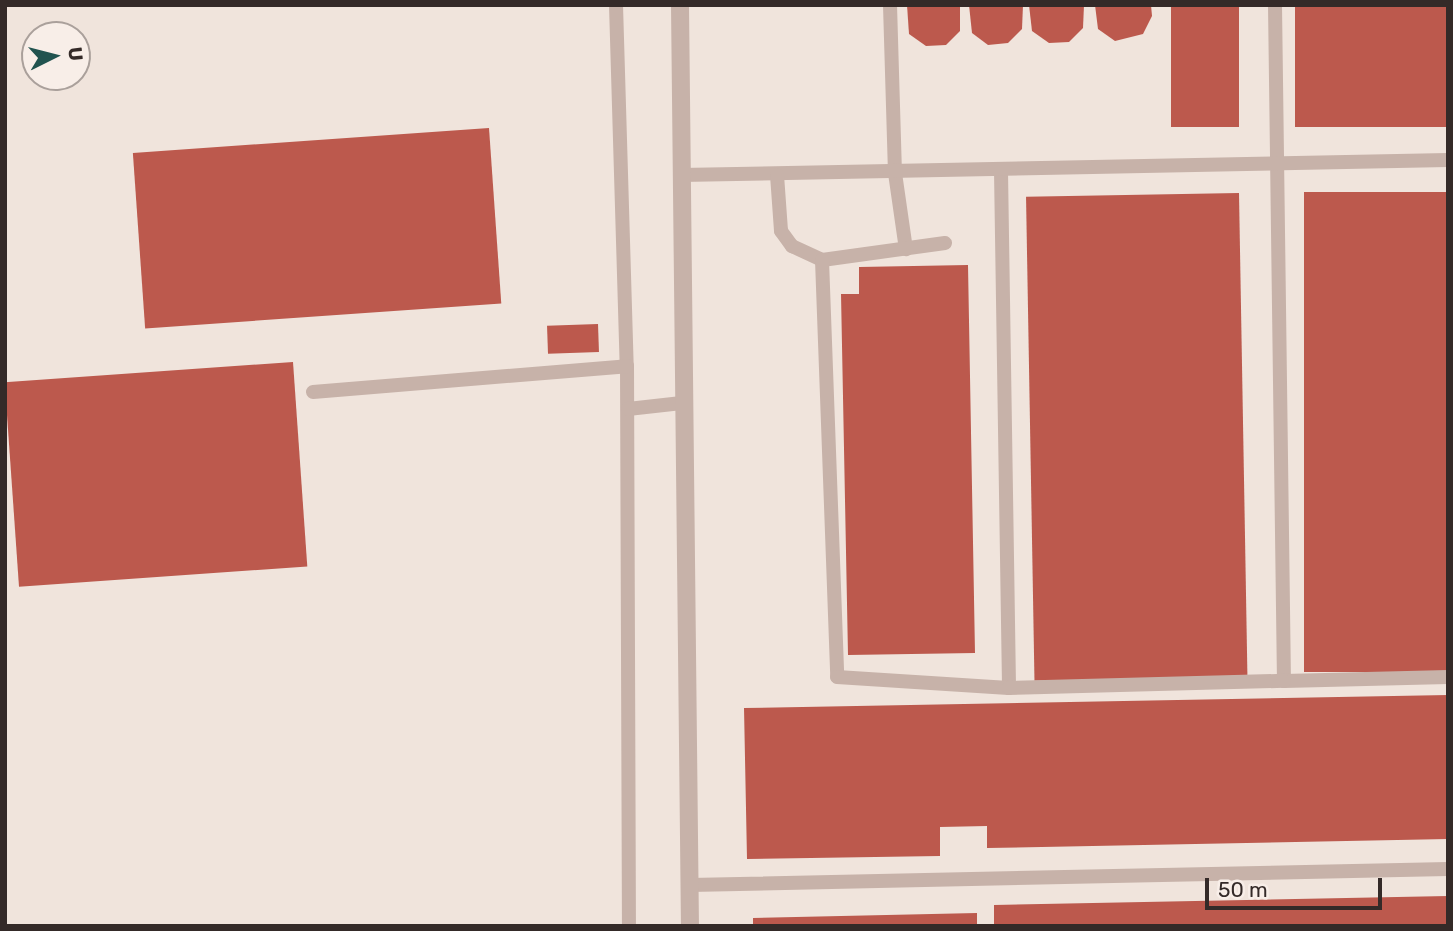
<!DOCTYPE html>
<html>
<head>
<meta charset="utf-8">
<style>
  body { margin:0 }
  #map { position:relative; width:1453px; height:931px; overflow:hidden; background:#f0e4dc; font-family:Rubik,sans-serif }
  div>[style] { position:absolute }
  .building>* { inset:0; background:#bc594d; transform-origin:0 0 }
  .lane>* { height:14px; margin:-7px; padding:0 7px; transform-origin:7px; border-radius:7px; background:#c7b2a9 }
  .street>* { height:18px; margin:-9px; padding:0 9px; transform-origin:9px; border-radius:9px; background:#c7b2a9 }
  span { translate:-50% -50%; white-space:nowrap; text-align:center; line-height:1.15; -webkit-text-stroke:7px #f8eee8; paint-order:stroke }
  .frame { position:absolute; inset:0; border:7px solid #342a28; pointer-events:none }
  .north { position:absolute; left:21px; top:21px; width:70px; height:70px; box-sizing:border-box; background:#f8eee8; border:2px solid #aaa09b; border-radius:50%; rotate:84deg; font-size:19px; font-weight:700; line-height:28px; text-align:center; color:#342a28 }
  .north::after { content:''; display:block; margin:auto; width:24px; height:32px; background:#21534f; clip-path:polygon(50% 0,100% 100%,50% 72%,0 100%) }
  .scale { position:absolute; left:1205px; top:878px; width:177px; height:32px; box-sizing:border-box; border:4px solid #342a28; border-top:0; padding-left:9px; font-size:21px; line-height:24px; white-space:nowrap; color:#342a28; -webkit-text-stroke:5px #f8eee8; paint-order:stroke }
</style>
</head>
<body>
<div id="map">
  <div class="building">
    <div style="clip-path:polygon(907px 5px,960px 5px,960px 31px,946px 45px,926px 46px,909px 34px)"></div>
    <div style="clip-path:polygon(969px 5px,1023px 5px,1022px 29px,1008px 43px,988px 45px,972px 33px)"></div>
    <div style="clip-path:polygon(1029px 5px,1084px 5px,1083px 28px,1069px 42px,1049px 43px,1032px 31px)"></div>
    <div style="clip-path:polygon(1095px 5px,1151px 5px,1152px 16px,1143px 34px,1115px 41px,1098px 29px)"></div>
    <div style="left:1171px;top:5px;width:68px;height:122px"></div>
    <div style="left:1295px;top:5px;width:153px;height:122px"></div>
    <div style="left:489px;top:128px;width:176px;height:357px;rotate:86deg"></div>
    <div style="left:1448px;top:192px;width:480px;height:144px;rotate:90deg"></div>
    <div style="left:1239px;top:193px;width:484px;height:213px;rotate:89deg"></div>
    <div style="clip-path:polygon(968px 265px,975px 653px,848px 655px,841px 294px,859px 294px,859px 267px)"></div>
    <div style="left:598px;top:324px;width:28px;height:51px;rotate:88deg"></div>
    <div style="left:293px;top:362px;width:205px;height:289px;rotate:86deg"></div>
    <div style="clip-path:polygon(1448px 695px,1448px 839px,987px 848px,987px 826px,940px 827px,940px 856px,747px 859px,744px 708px)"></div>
    <div style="clip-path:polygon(1448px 896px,1448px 926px,994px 926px,994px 905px)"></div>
    <div style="clip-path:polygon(977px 913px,977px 926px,753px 926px,753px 918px)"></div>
  </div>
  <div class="lane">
    <div style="left:616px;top:5px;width:361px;rotate:88.3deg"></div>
    <div style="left:627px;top:366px;width:560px;rotate:89.8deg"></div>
    <div style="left:890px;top:5px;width:168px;rotate:88.3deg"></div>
    <div style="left:895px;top:173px;width:77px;rotate:81.8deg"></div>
    <div style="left:1275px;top:5px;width:676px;rotate:89.24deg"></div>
    <div style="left:1284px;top:681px;width:164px;rotate:-1.4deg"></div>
    <div style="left:1001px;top:171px;width:517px;rotate:89.11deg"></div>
    <div style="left:681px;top:175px;width:767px;rotate:-1.12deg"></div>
    <div style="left:777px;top:175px;width:56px;rotate:85.9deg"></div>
    <div style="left:781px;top:231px;width:19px;rotate:54deg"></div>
    <div style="left:792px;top:246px;width:33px;rotate:25deg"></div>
    <div style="left:945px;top:243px;width:124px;rotate:172.1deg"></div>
    <div style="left:822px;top:260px;width:417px;rotate:87.9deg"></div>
    <div style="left:837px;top:677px;width:172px;rotate:3.7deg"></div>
    <div style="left:1009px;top:688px;width:275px;rotate:-1.5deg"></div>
    <div style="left:313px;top:392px;width:315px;rotate:-4.7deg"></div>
    <div style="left:628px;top:409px;width:54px;rotate:-6.3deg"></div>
    <div style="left:690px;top:885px;width:758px;rotate:-1.21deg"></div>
  </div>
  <div class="street">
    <div style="left:680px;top:5px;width:921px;rotate:89.38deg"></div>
  </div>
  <div class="frame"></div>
  <div class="north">U</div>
  <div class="scale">50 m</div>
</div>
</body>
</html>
